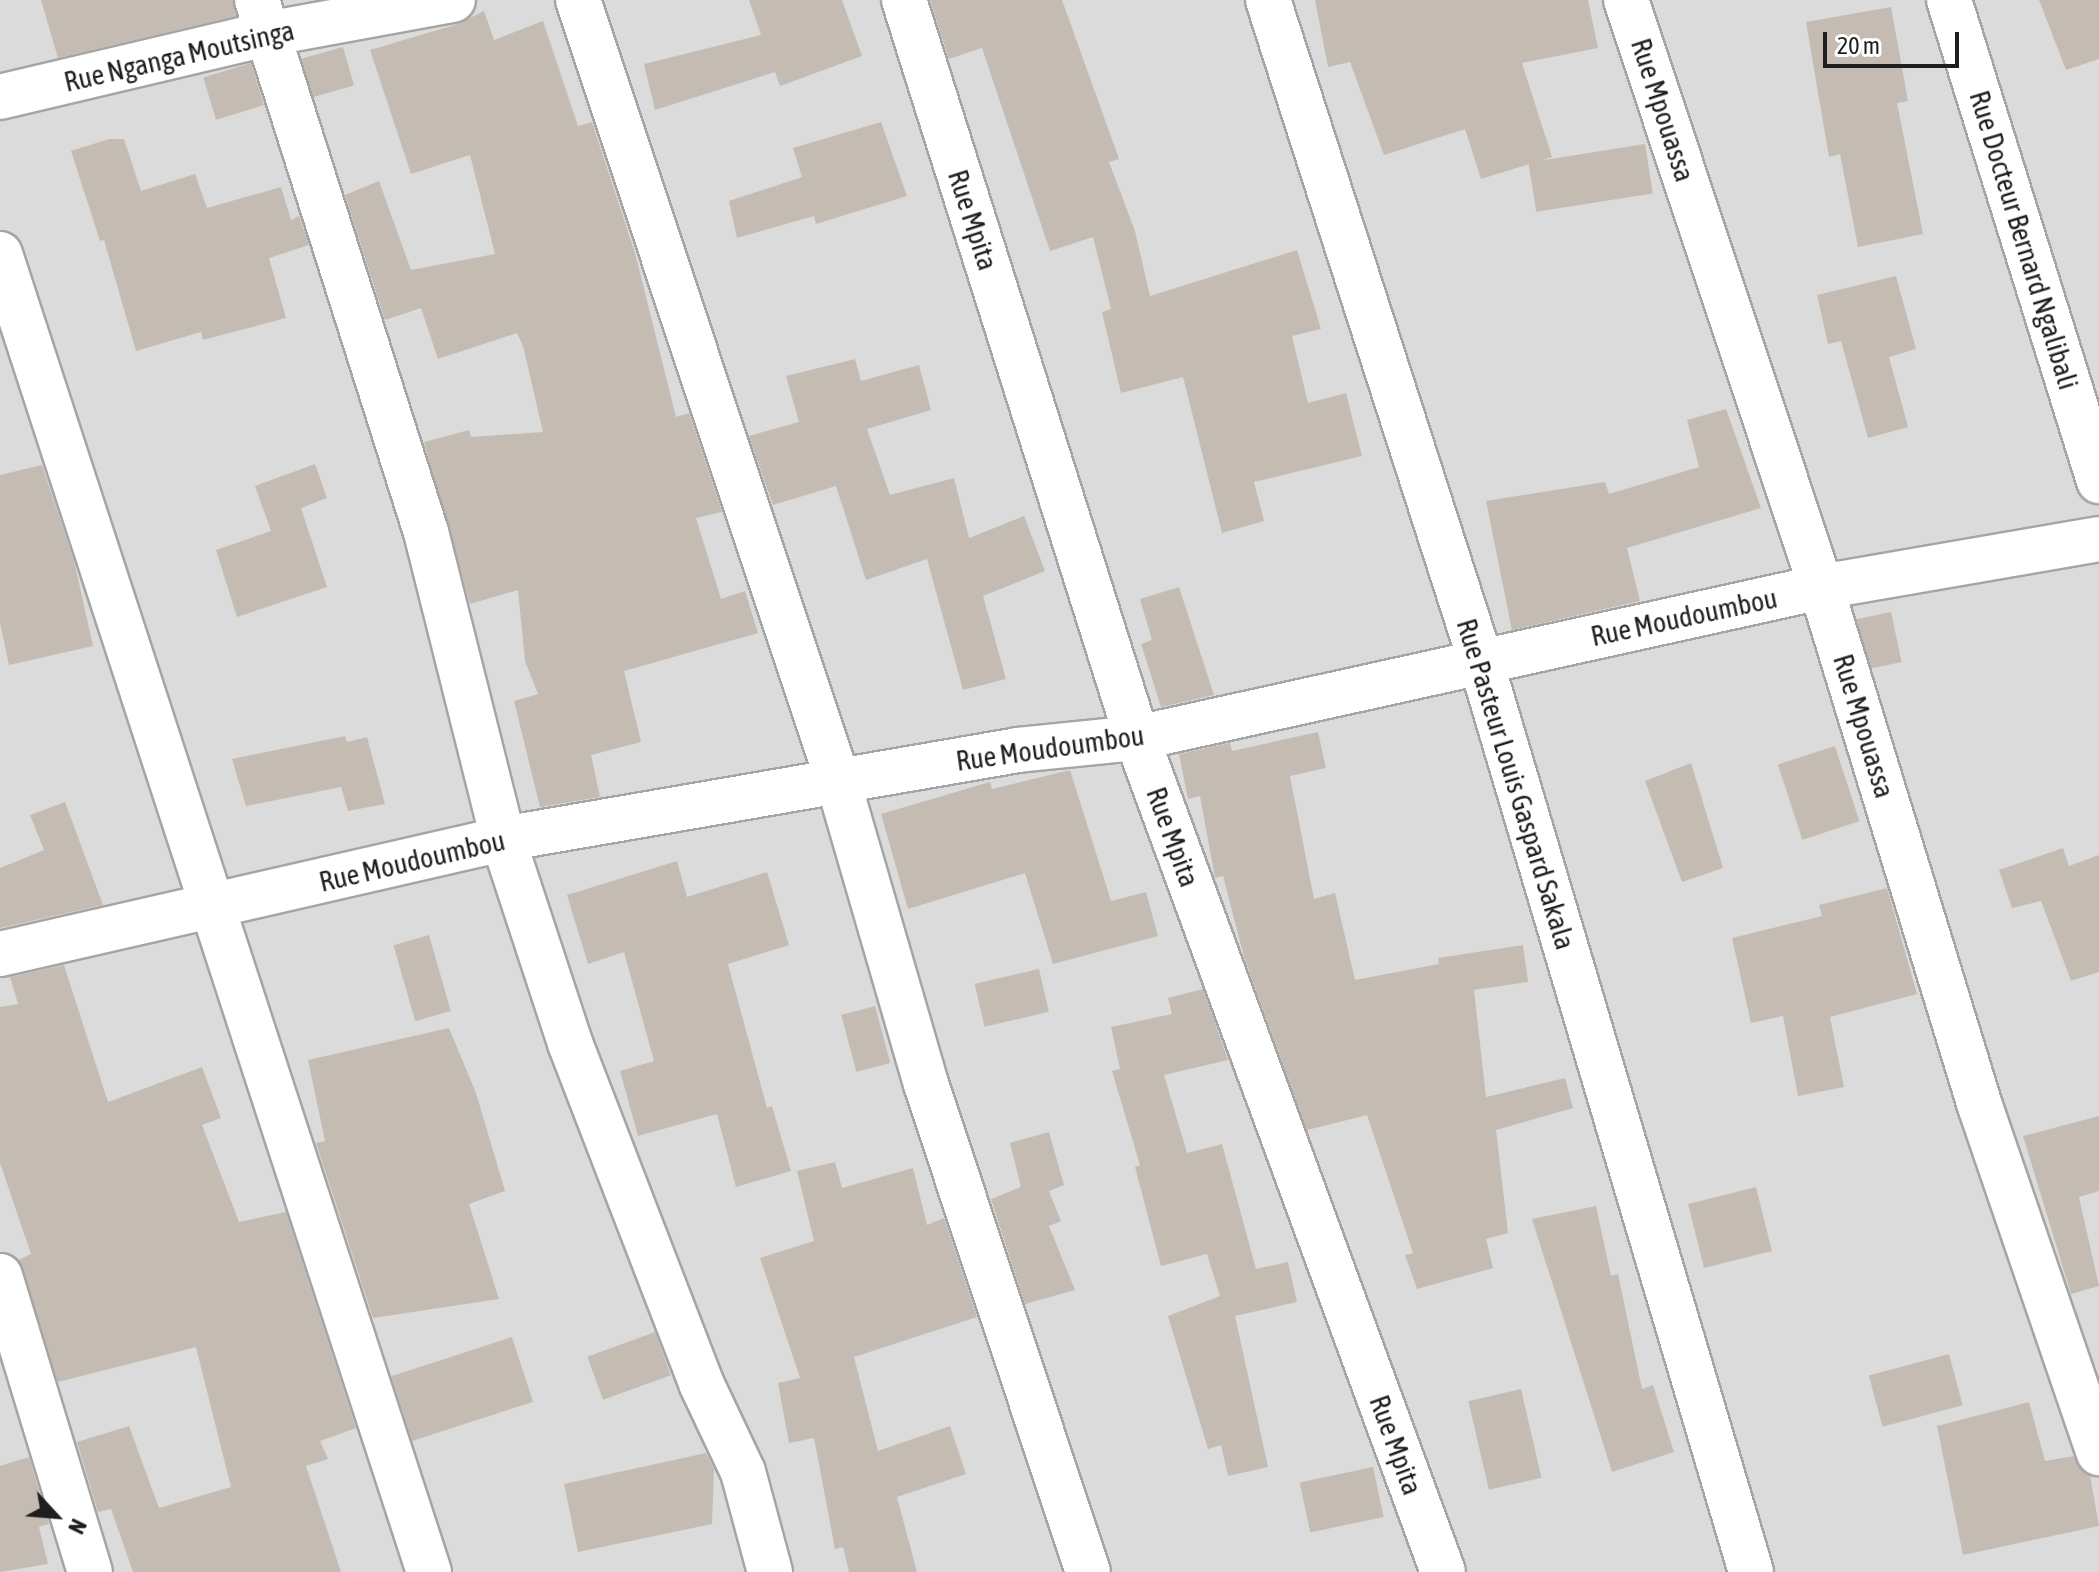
<!DOCTYPE html>
<html>
<head>
<meta charset="utf-8">
<style>
  body { margin:0 }
  #map { position:relative; width:2099px; height:1572px; overflow:hidden; background:#f0ece4; font-family:"Asap Condensed",sans-serif }
  div>[style] { position:absolute }
  .residential>* { inset:0; background:#dcdbdb; transform-origin:0 0 }
  .building>* { inset:0; background:#c4bcb3; transform-origin:0 0 }
  .roads { filter:drop-shadow(2px 0 #a5a5a5) drop-shadow(-2px 0 #a5a5a5) drop-shadow(0 2px #a5a5a5) drop-shadow(0 -2px #a5a5a5) }
  .street>* { height:44px; margin:-22px; padding:0 22px; transform-origin:22px; border-radius:22px; background:#fff }
  span { translate:-50% -50%; white-space:nowrap; text-align:center; line-height:1.15; -webkit-text-stroke:8px #fff; paint-order:stroke }
  .street-label { font-size:28px; color:#1e1e1e }
  .north { position:absolute; left:16px; top:1476px; width:80px; height:80px; -webkit-text-stroke:6px #fff; paint-order:stroke; rotate:116deg; font-size:22px; font-weight:700; line-height:32px; text-align:center; color:#1e1e1e }
  .north::after { content:''; display:block; margin:auto; width:28px; height:36px; background:#1e1e1e; clip-path:polygon(50% 0,100% 100%,50% 72%,0 100%) }
  .scale { position:absolute; left:1823px; top:32px; width:136px; height:36px; box-sizing:border-box; border:4px solid #1e1e1e; border-top:0; padding-left:10px; font-size:24px; line-height:28px; white-space:nowrap; color:#1e1e1e; -webkit-text-stroke:6px #fff; paint-order:stroke }
</style>
</head>
<body>
<div id="map">
  <div class="residential">
    <div style="left:0;top:0;width:2099px;height:1572px"></div>
  </div>
  <div class="building">
    <div style="clip-path:polygon(41px 0,233px 0,236px 16px,58px 58px)"></div>
    <div style="clip-path:polygon(749px 0,842px 0,862px 56px,780px 86px,775px 72px,655px 110px,644px 64px,761px 35px)"></div>
    <div style="clip-path:polygon(930px 0,1062px 0,1119px 159px,1109px 162px,1135px 231px,1150px 296px,1297px 250px,1321px 329px,1292px 336px,1308px 403px,1346px 393px,1362px 456px,1254px 482px,1264px 521px,1222px 533px,1183px 377px,1121px 393px,1102px 312px,1111px 309px,1093px 237px,1050px 251px,982px 48px,949px 59px)"></div>
    <div style="clip-path:polygon(1315px 0,1588px 0,1598px 48px,1522px 63px,1552px 157px,1481px 179px,1465px 129px,1384px 155px,1350px 62px,1328px 67px)"></div>
    <div style="clip-path:polygon(2039px 0,2099px 0,2099px 59px,2066px 70px)"></div>
    <div style="clip-path:polygon(1891px 7px,1908px 101px,1897px 103px,1923px 234px,1858px 247px,1840px 154px,1829px 157px,1806px 22px)"></div>
    <div style="clip-path:polygon(484px 11px,494px 40px,543px 21px,578px 126px,592px 122px,635px 253px,676px 417px,689px 413px,722px 512px,696px 518px,721px 599px,745px 591px,758px 633px,624px 671px,641px 742px,591px 755px,600px 797px,540px 807px,514px 701px,538px 694px,525px 661px,518px 590px,470px 604px,424px 442px,469px 430px,471px 437px,543px 432px,523px 346px,517px 333px,438px 359px,421px 308px,385px 320px,345px 195px,379px 181px,411px 270px,495px 254px,470px 155px,411px 174px,370px 50px,458px 24px)"></div>
    <div style="left:343px;top:47px;width:40px;height:43px;rotate:74deg"></div>
    <div style="left:251px;top:63px;width:44px;height:50px;rotate:73deg"></div>
    <div style="clip-path:polygon(881px 122px,907px 196px,816px 224px,814px 216px,737px 238px,729px 201px,802px 177px,793px 148px)"></div>
    <div style="clip-path:polygon(109px 139px,124px 139px,141px 191px,195px 174px,207px 208px,281px 187px,291px 220px,299px 216px,309px 245px,269px 258px,286px 318px,203px 340px,201px 332px,136px 351px,104px 240px,100px 241px,71px 151px)"></div>
    <div style="left:1645px;top:144px;width:50px;height:118px;rotate:81deg"></div>
    <div style="clip-path:polygon(1896px 276px,1916px 349px,1889px 357px,1908px 427px,1868px 438px,1841px 341px,1828px 344px,1817px 295px)"></div>
    <div style="clip-path:polygon(855px 359px,861px 381px,919px 365px,931px 410px,867px 429px,890px 495px,954px 478px,969px 538px,1024px 516px,1045px 571px,983px 596px,1006px 679px,963px 690px,927px 559px,866px 580px,836px 486px,773px 505px,749px 436px,799px 422px,786px 376px)"></div>
    <div style="clip-path:polygon(1726px 409px,1761px 508px,1627px 548px,1640px 601px,1512px 630px,1486px 501px,1605px 482px,1609px 494px,1699px 467px,1687px 420px)"></div>
    <div style="clip-path:polygon(315px 464px,327px 498px,301px 508px,327px 587px,237px 617px,216px 550px,271px 531px,255px 486px)"></div>
    <div style="clip-path:polygon(42px 465px,74px 561px,93px 646px,9px 665px,0 623px,0 475px)"></div>
    <div style="clip-path:polygon(1179px 587px,1214px 695px,1161px 707px,1141px 644px,1152px 640px,1140px 599px)"></div>
    <div style="left:1891px;top:612px;width:51px;height:35px;rotate:78deg"></div>
    <div style="clip-path:polygon(1318px 732px,1326px 768px,1290px 776px,1314px 899px,1335px 893px,1355px 980px,1439px 964px,1438px 958px,1523px 945px,1528px 982px,1474px 990px,1486px 1097px,1565px 1078px,1573px 1108px,1496px 1130px,1508px 1233px,1486px 1239px,1493px 1268px,1417px 1289px,1405px 1255px,1413px 1253px,1367px 1115px,1307px 1130px,1244px 957px,1223px 876px,1215px 878px,1200px 796px,1188px 799px,1179px 754px,1230px 743px,1232px 751px)"></div>
    <div style="clip-path:polygon(345px 736px,347px 742px,367px 737px,385px 804px,348px 811px,341px 787px,246px 806px,232px 759px)"></div>
    <div style="left:1835px;top:746px;width:79px;height:60px;rotate:72deg"></div>
    <div style="clip-path:polygon(1691px 763px,1723px 868px,1682px 882px,1645px 781px)"></div>
    <div style="clip-path:polygon(1070px 770px,1111px 901px,1146px 892px,1158px 936px,1053px 964px,1025px 873px,908px 909px,881px 814px,990px 782px,992px 789px)"></div>
    <div style="clip-path:polygon(65px 802px,103px 905px,0 928px,0 868px,44px 850px,30px 815px)"></div>
    <div style="clip-path:polygon(2063px 848px,2069px 866px,2099px 855px,2099px 972px,2071px 981px,2041px 901px,2012px 908px,1999px 870px)"></div>
    <div style="clip-path:polygon(677px 861px,687px 897px,767px 872px,789px 945px,728px 964px,767px 1108px,772px 1106px,791px 1171px,736px 1187px,717px 1114px,638px 1136px,620px 1071px,654px 1061px,624px 952px,588px 964px,567px 895px)"></div>
    <div style="clip-path:polygon(1887px 888px,1917px 994px,1830px 1017px,1844px 1087px,1798px 1096px,1783px 1016px,1751px 1023px,1732px 938px,1822px 916px,1819px 905px)"></div>
    <div style="left:429px;top:935px;width:79px;height:37px;rotate:74deg"></div>
    <div style="clip-path:polygon(64px 965px,108px 1102px,202px 1067px,221px 1118px,202px 1125px,239px 1222px,286px 1212px,356px 1428px,320px 1441px,328px 1459px,306px 1466px,341px 1572px,133px 1572px,111px 1509px,98px 1512px,77px 1442px,129px 1426px,159px 1508px,231px 1487px,196px 1347px,58px 1382px,18px 1260px,31px 1254px,0 1163px,0 1007px,18px 1004px,10px 977px)"></div>
    <div style="left:1039px;top:969px;width:44px;height:66px;rotate:77deg"></div>
    <div style="clip-path:polygon(1203px 989px,1228px 1060px,1164px 1075px,1187px 1153px,1222px 1144px,1256px 1269px,1288px 1262px,1297px 1302px,1235px 1316px,1268px 1467px,1228px 1476px,1221px 1445px,1208px 1449px,1168px 1316px,1220px 1296px,1207px 1254px,1161px 1266px,1135px 1167px,1140px 1165px,1112px 1071px,1120px 1069px,1111px 1027px,1172px 1014px,1168px 998px)"></div>
    <div style="left:875px;top:1006px;width:59px;height:35px;rotate:75deg"></div>
    <div style="clip-path:polygon(449px 1028px,476px 1093px,505px 1191px,469px 1204px,499px 1299px,373px 1318px,316px 1143px,325px 1141px,308px 1060px)"></div>
    <div style="clip-path:polygon(2099px 1116px,2099px 1191px,2079px 1197px,2099px 1286px,2071px 1294px,2023px 1136px)"></div>
    <div style="clip-path:polygon(1049px 1132px,1064px 1185px,1049px 1191px,1061px 1221px,1049px 1226px,1075px 1290px,1025px 1304px,991px 1199px,1021px 1187px,1010px 1143px)"></div>
    <div style="clip-path:polygon(835px 1162px,842px 1188px,913px 1168px,927px 1225px,944px 1218px,977px 1317px,854px 1357px,878px 1451px,950px 1426px,966px 1474px,897px 1497px,917px 1572px,849px 1572px,843px 1547px,835px 1549px,814px 1438px,789px 1443px,778px 1383px,800px 1378px,760px 1258px,814px 1241px,797px 1171px)"></div>
    <div style="left:1756px;top:1187px;width:66px;height:70px;rotate:76deg"></div>
    <div style="clip-path:polygon(1596px 1206px,1611px 1276px,1618px 1274px,1642px 1389px,1653px 1385px,1674px 1452px,1612px 1472px,1532px 1219px)"></div>
    <div style="left:655px;top:1332px;width:46px;height:72px;rotate:70deg"></div>
    <div style="left:512px;top:1337px;width:68px;height:127px;rotate:72deg"></div>
    <div style="left:1949px;top:1354px;width:53px;height:83px;rotate:75deg"></div>
    <div style="left:1521px;top:1389px;width:91px;height:54px;rotate:77deg"></div>
    <div style="clip-path:polygon(2029px 1402px,2045px 1461px,2074px 1456px,2090px 1475px,2099px 1526px,1963px 1555px,1937px 1426px)"></div>
    <div style="clip-path:polygon(706px 1453px,714px 1469px,712px 1524px,578px 1552px,564px 1484px)"></div>
    <div style="clip-path:polygon(29px 1457px,49px 1524px,39px 1527px,48px 1564px,0 1572px,0 1466px)"></div>
    <div style="left:1373px;top:1467px;width:51px;height:75px;rotate:78deg"></div>
  </div>
  <div class="roads">
    <div class="street">
      <div style="left:257px;top:0;width:558px;rotate:72.38deg"></div>
      <div style="left:426px;top:532px;width:317px;rotate:75.9deg"></div>
      <div style="left:503px;top:839px;width:215px;rotate:71.8deg"></div>
      <div style="left:570px;top:1043px;width:364px;rotate:68.9deg"></div>
      <div style="left:701px;top:1383px;width:98px;rotate:64.7deg"></div>
      <div style="left:743px;top:1472px;width:104px;rotate:74.9deg"></div>
      <div style="left:578px;top:0;width:823px;rotate:71.59deg"></div>
      <div style="left:838px;top:781px;width:316px;rotate:73.8deg"></div>
      <div style="left:926px;top:1084px;width:514px;rotate:71.64deg"></div>
      <div style="left:904px;top:0;width:774px;rotate:72.48deg"></div>
      <div style="left:1137px;top:738px;width:888px;rotate:69.85deg"></div>
      <div style="left:1268px;top:0;width:695px;rotate:72.16deg"></div>
      <div style="left:1481px;top:662px;width:949px;rotate:73.47deg"></div>
      <div style="left:1626px;top:0;width:619px;rotate:71.62deg"></div>
      <div style="left:1821px;top:587px;width:543px;rotate:72.97deg"></div>
      <div style="left:1980px;top:1106px;width:367px;rotate:71.1deg"></div>
      <div style="left:1949px;top:0;width:504px;rotate:72.68deg"></div>
      <div style="left:0;top:97px;width:274px;rotate:-13.3deg"></div>
      <div style="left:267px;top:34px;width:189px;rotate:-10.4deg"></div>
      <div style="left:0;top:254px;width:1386px;rotate:71.97deg"></div>
      <div style="left:0;top:954px;width:516px;rotate:-12.88deg"></div>
      <div style="left:503px;top:839px;width:523px;rotate:-9.8deg"></div>
      <div style="left:1018px;top:750px;width:120px;rotate:-5.8deg"></div>
      <div style="left:1137px;top:738px;width:700px;rotate:-12.45deg"></div>
      <div style="left:1821px;top:587px;width:282px;rotate:-9.8deg"></div>
      <div style="left:0;top:1276px;width:309px;rotate:73.1deg"></div>
    </div>
  </div>
  <div class="street-label">
    <span style="left:179px;top:56px;rotate:-13deg">Rue Nganga Moutsinga</span>
    <span style="left:1663px;top:110px;rotate:72deg">Rue Mpouassa</span>
    <span style="left:973px;top:220px;rotate:72deg">Rue Mpita</span>
    <span style="left:2024px;top:240px;rotate:73deg">Rue Docteur Bernard Ngalibali</span>
    <span style="left:1684px;top:617px;rotate:-12deg">Rue Moudoumbou</span>
    <span style="left:1864px;top:726px;rotate:73deg">Rue Mpouassa</span>
    <span style="left:1050px;top:748px;rotate:-8deg">Rue Moudoumbou</span>
    <span style="left:1516px;top:784px;rotate:73deg">Rue Pasteur Louis Gaspard Sakala</span>
    <span style="left:1173px;top:837px;rotate:70deg">Rue Mpita</span>
    <span style="left:412px;top:861px;rotate:-13deg">Rue Moudoumbou</span>
    <span style="left:1396px;top:1445px;rotate:70deg">Rue Mpita</span>
  </div>
  <div class="north">N</div>
  <div class="scale">20 m</div>
</div>
</body>
</html>
